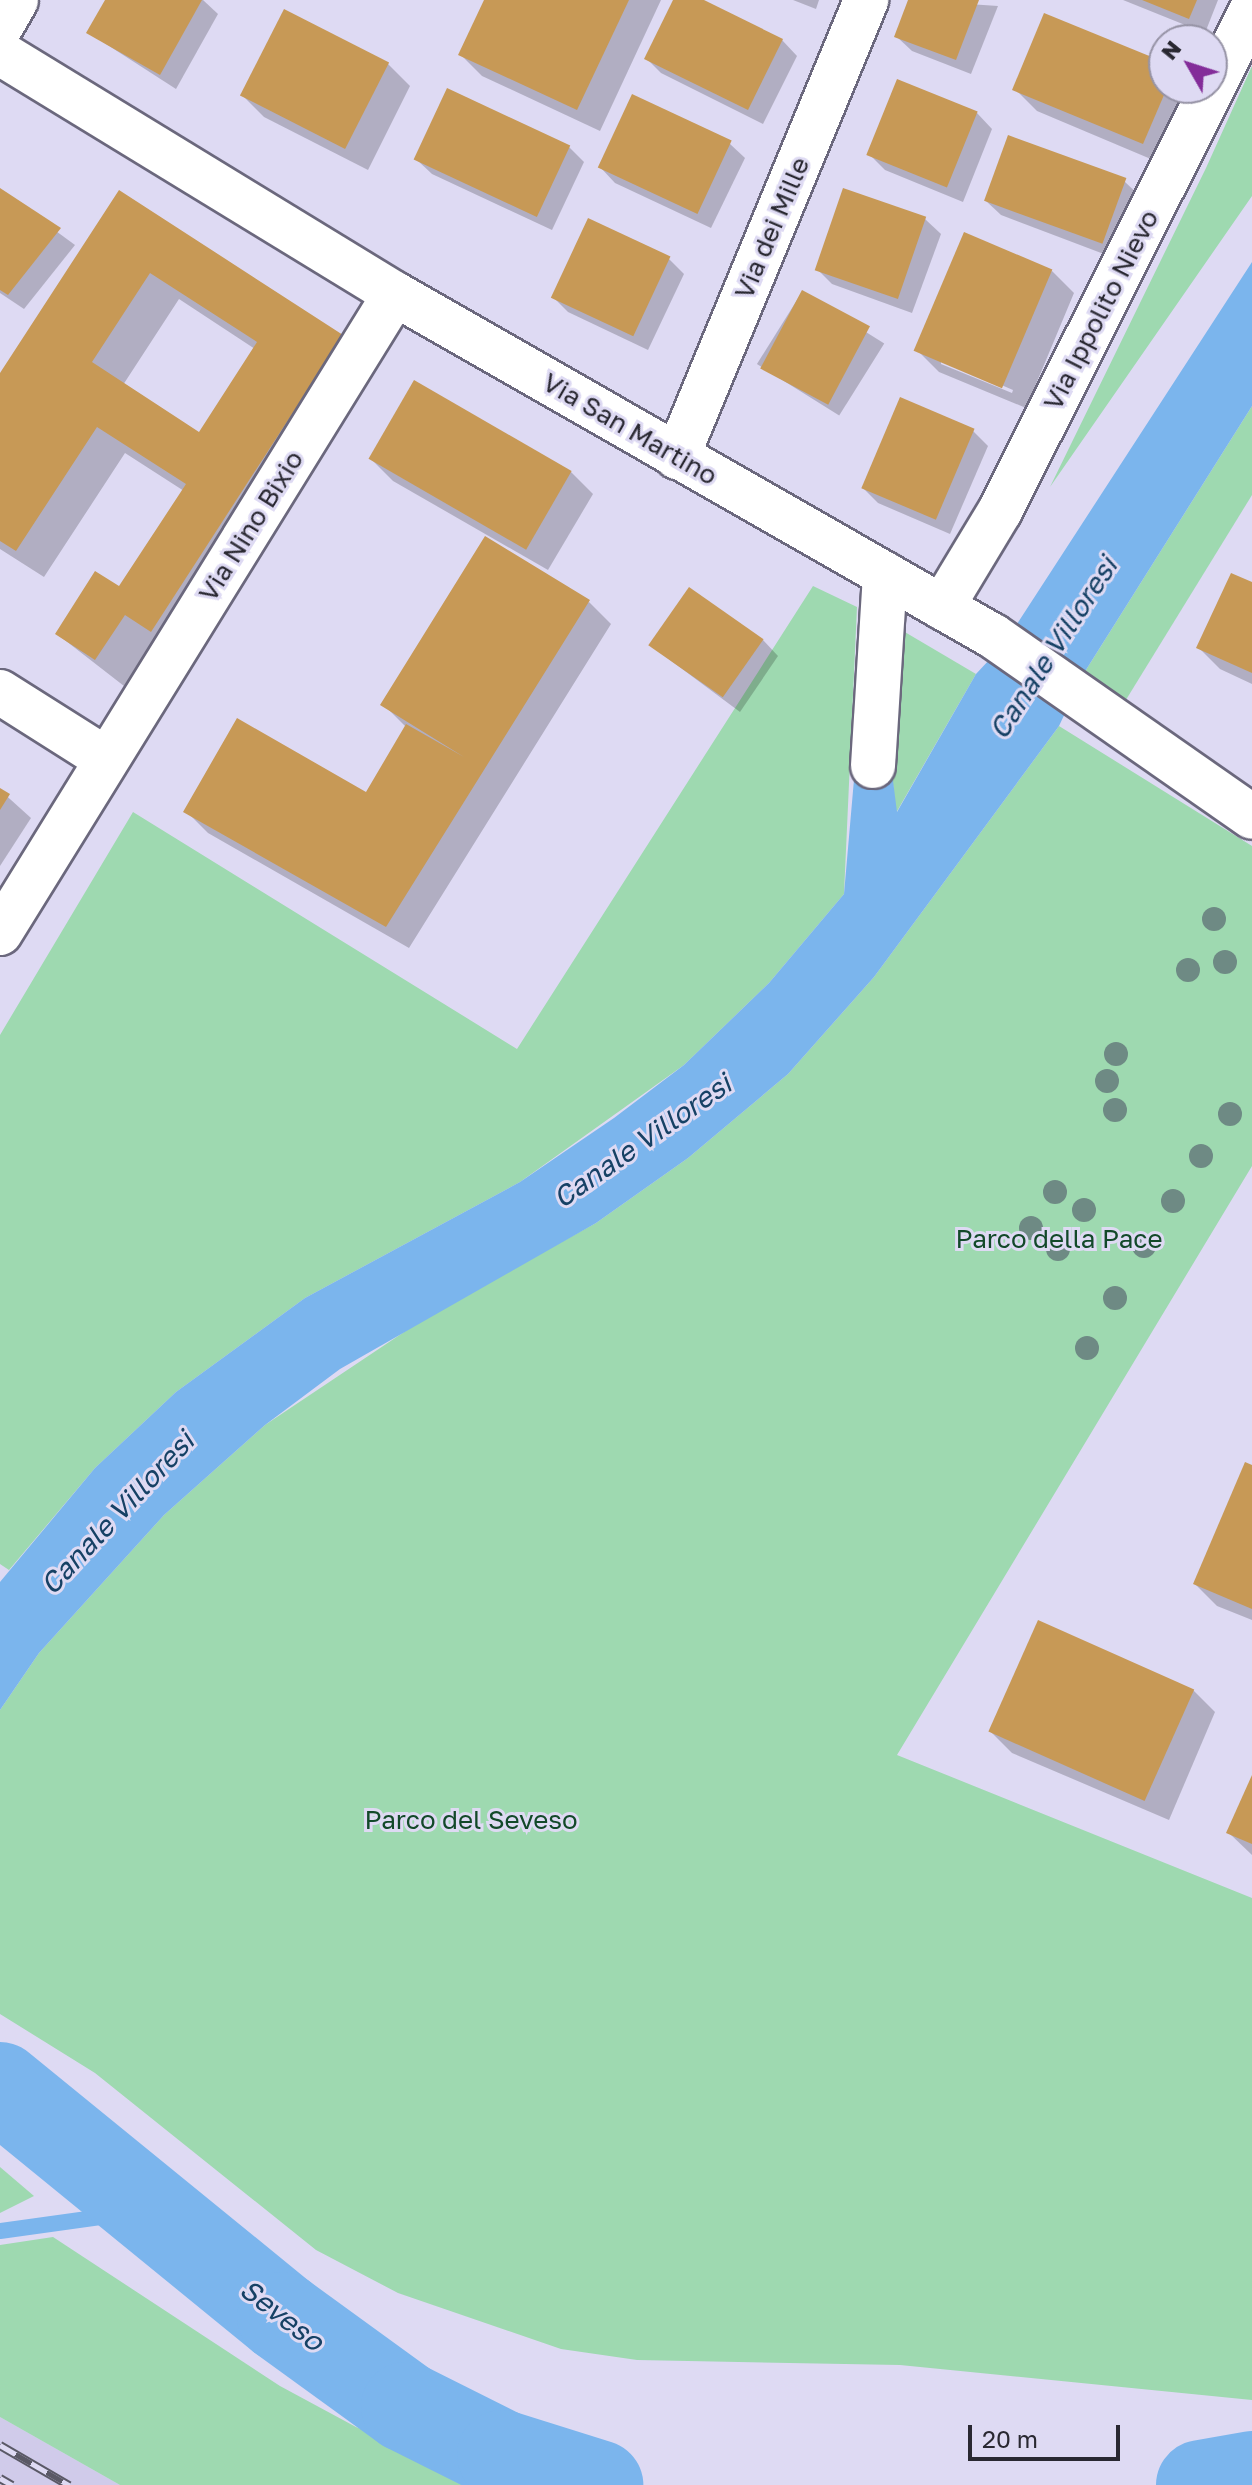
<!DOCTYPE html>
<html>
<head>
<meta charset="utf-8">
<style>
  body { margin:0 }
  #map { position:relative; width:1252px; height:2485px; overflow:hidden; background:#dedaf3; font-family:"Golos Text",sans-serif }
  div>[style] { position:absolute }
  .built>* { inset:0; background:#d0cbea }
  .green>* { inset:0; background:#9ed9b0 }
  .water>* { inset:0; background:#7bb5ed }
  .shadow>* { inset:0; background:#0003; transform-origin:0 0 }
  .stream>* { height:16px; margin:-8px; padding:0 8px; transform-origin:8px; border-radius:8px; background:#7bb5ed }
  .river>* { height:90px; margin:-45px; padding:0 45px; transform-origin:45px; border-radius:45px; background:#7bb5ed }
  .building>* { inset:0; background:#c79956; transform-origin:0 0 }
  .roads { filter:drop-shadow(2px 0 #6b687d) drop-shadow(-2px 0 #6b687d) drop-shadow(0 2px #6b687d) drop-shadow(0 -2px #6b687d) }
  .minor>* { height:44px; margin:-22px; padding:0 22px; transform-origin:22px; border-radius:22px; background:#fff }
  .rail>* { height:9px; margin-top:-4.5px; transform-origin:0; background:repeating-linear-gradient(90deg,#dedaf3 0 18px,#5a5966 0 36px); box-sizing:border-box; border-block:2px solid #5a5966 }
  .trees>* { width:24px; height:24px; margin:-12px; border-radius:50%; background:#6e8a84 }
  span { translate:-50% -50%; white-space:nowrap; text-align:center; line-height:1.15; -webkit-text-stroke:6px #dedaf3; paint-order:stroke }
  .street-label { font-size:26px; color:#292831 }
  .park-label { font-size:26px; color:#124929 }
  .water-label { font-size:28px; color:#164165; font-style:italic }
  .north { position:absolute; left:1148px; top:24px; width:80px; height:80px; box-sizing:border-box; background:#dedaf3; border:2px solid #9693a5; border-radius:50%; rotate:309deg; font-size:22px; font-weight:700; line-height:32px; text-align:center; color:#292831 }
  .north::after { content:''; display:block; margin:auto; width:28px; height:36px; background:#832c99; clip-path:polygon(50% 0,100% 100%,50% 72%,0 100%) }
  .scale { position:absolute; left:968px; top:2425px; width:152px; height:36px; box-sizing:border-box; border:4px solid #292831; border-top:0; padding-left:10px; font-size:24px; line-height:28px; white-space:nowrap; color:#292831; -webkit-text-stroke:6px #dedaf3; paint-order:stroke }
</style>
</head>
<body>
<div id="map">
  <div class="built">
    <div style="clip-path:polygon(0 2417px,120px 2485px,0 2485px)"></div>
  </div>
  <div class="green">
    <div style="clip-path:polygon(1252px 66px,1252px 196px,1050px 487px,1206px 168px)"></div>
    <div style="clip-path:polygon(1252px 406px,1252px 495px,1124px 703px,1084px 673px)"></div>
    <div style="clip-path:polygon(813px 586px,857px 607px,844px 894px,769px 983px,684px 1065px,520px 1182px,305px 1298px,176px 1392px,95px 1468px,9px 1570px,0 1564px,0 1035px,133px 812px,517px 1049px)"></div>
    <div style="clip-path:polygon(898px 628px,976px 674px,896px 813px,891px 765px)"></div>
    <div style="clip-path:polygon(1059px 726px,1252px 846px,1252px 1166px,897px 1755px,1252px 1898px,1252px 2400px,900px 2365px,637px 2360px,561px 2349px,398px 2293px,316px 2250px,95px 2073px,0 2014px,0 1710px,39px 1653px,164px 1515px,265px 1425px,437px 1310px,596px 1223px,688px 1158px,788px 1074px,874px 977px)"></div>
    <div style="clip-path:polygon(0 2167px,34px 2196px,0 2213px)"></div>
    <div style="clip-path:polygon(53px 2237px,280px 2386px,356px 2427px,506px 2485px,120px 2485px,0 2417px,0 2245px)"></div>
  </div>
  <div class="water">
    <div style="clip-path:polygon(1252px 262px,1252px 406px,1084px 673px,1059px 726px,874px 977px,788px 1074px,688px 1158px,596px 1223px,340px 1369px,265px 1425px,164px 1515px,39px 1653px,0 1710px,0 1582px,95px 1468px,176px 1392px,305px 1298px,520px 1182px,614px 1118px,684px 1065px,769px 983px,844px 894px,855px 768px,891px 765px,897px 812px,976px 674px,1004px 644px)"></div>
  </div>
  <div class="shadow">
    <div style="clip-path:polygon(107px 0,203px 0,218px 14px,176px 89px,89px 33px)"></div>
    <div style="clip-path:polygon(486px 0,661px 0,600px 131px,482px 76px,460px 54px)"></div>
    <div style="clip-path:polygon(676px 0,699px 0,782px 40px,797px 56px,763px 124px,661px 73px,646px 58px)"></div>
    <div style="clip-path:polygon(793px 0,819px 0,816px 9px)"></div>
    <div style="clip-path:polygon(910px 0,998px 6px,971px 74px,912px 51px,896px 36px)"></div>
    <div style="clip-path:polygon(1123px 0,1218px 0,1205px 33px)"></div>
    <div style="clip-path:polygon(388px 64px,410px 86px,368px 170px,264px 117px,242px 95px)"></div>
    <div style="clip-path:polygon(1194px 88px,1165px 165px,1037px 111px,1015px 89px)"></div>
    <div style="clip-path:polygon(977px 113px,992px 129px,963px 202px,885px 170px,870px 155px)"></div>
    <div style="clip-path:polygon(729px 143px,745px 158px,711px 228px,615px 183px,600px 167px)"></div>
    <div style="clip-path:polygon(569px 147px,584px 162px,552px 230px,432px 174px,416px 159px)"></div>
    <div style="clip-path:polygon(1124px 181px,1140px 196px,1117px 259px,1001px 215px,985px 200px)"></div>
    <div style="clip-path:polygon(0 190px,75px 245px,24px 309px,0 293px)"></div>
    <div style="clip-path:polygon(evenodd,120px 192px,342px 336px,370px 364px,180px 658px,153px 642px,124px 686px,57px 634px,120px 589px,184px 491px,125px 453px,44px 577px,0 549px,0 377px,120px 192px,179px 299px,255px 349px,200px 434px,123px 385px,179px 299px)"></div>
    <div style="clip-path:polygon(925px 219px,941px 234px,912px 313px,832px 284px,817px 269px)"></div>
    <div style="clip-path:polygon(669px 259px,684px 274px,648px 350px,568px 312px,553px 297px)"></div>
    <div style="clip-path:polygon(evenodd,1052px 271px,1074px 293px,1026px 408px,939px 372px,917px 350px,1052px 271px,941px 359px,1013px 390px,1012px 393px,941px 364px,941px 359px)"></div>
    <div style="left:802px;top:292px;width:97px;height:85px;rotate:32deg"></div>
    <div style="clip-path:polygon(973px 431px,988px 446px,950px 534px,878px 503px,863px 488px)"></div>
    <div style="clip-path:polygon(371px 459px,571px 472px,593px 494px,548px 570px,393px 481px)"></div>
    <div style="clip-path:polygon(1252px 585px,1252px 684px,1220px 669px,1198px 647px)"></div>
    <div style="clip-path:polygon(589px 602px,611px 624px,409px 948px,208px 833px,186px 811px,367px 794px,406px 727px,383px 704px)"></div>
    <div style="clip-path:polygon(763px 640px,778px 656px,740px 712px,650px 645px)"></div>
    <div style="clip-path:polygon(0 790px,31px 818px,0 866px)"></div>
    <div style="clip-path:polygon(1252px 1467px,1252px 1620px,1217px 1606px,1195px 1584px)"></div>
    <div style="clip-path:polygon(1193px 1690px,1215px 1712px,1169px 1820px,1012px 1753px,990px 1731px)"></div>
    <div style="clip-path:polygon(1252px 1780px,1252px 1855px,1229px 1833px)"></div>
  </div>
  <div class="stream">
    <div style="left:0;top:2231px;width:152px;rotate:-7.9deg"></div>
  </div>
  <div class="river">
    <div style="left:0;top:2087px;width:364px;rotate:39.2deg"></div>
    <div style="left:282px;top:2317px;width:153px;rotate:36deg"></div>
    <div style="left:406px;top:2407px;width:107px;rotate:26.6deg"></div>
    <div style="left:502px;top:2455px;width:101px;rotate:17.4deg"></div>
    <div style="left:1201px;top:2485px;width:52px;rotate:-10deg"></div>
  </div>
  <div class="building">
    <div style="clip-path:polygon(105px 0,202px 0,160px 75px,86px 33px)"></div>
    <div style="clip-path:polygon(484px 0,629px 0,577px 110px,458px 55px)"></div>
    <div style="clip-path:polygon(673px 0,704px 0,783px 39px,748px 110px,644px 59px)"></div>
    <div style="clip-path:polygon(908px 0,979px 0,956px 60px,894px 37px)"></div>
    <div style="clip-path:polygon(1142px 0,1197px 0,1189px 19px)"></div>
    <div style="left:284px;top:9px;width:118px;height:97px;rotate:27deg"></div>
    <div style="clip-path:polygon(1044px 13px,1164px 62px,1167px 88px,1143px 144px,1012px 90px)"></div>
    <div style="left:897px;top:79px;width:87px;height:82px;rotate:22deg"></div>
    <div style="left:447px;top:88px;width:136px;height:79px;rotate:25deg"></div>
    <div style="left:632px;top:94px;width:110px;height:81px;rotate:25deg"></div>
    <div style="left:1008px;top:135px;width:126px;height:70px;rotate:20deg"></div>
    <div style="clip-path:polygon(0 188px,61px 228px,8px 295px,0 290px)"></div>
    <div style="left:843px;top:188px;width:88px;height:87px;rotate:19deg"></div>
    <div style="clip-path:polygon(evenodd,119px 190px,343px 335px,151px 632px,125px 615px,95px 660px,55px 634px,95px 571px,119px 586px,186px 484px,97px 427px,16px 551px,0 541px,0 373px,119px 190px,150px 273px,257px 342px,199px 432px,92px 362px,150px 273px)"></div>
    <div style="left:588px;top:218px;width:91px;height:88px;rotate:25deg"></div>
    <div style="left:964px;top:232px;width:96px;height:129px;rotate:23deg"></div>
    <div style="left:802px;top:290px;width:77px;height:89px;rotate:28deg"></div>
    <div style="left:414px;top:380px;width:182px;height:91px;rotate:30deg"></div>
    <div style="left:900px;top:397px;width:81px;height:99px;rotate:23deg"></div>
    <div style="clip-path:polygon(485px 536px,590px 600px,386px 927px,183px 812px,237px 718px,366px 792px,406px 724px,464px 757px,380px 705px)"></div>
    <div style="clip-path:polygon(1231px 573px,1252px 582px,1252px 673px,1196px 648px)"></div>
    <div style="left:689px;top:587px;width:91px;height:71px;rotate:35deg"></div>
    <div style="clip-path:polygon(0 788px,10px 794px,0 810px)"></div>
    <div style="clip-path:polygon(1245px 1462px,1252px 1465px,1252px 1609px,1193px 1584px)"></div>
    <div style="left:1038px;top:1620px;width:171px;height:122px;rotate:24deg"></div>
    <div style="clip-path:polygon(1252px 1775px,1252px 1844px,1226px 1833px)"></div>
  </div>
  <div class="roads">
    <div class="minor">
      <div style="left:0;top:28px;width:32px;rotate:-60deg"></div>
      <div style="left:0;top:53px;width:463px;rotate:31.4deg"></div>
      <div style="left:395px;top:294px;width:689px;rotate:29.77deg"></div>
      <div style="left:993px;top:636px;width:316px;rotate:34.9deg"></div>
      <div style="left:677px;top:457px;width:495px;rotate:-67.5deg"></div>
      <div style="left:942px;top:607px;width:112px;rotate:-58.9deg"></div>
      <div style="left:1000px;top:511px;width:562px;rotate:-63.34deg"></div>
      <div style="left:0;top:692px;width:125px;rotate:32.3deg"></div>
      <div style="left:873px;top:766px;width:192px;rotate:-86.4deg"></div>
      <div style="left:0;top:933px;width:751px;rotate:-58.28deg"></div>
    </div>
  </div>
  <div class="rail">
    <div style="left:0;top:2445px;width:80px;rotate:30.1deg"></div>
    <div style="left:0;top:2478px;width:14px;rotate:30deg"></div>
  </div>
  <div class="trees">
    <div style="left:1214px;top:919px"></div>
    <div style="left:1225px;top:962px"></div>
    <div style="left:1188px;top:970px"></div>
    <div style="left:1116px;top:1054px"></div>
    <div style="left:1107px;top:1081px"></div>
    <div style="left:1115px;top:1110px"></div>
    <div style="left:1230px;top:1114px"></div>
    <div style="left:1201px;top:1156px"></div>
    <div style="left:1055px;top:1192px"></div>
    <div style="left:1173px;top:1201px"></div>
    <div style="left:1084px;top:1210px"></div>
    <div style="left:1031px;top:1228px"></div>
    <div style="left:1144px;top:1246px"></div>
    <div style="left:1058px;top:1249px"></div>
    <div style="left:1115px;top:1298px"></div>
    <div style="left:1087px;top:1348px"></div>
  </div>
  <div class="street-label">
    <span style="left:772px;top:228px;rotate:-67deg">Via dei Mille</span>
    <span style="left:1101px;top:310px;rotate:-63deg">Via Ippolito Nievo</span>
    <span style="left:630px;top:429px;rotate:30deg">Via San Martino</span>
    <span style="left:251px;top:526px;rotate:-58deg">Via Nino Bixio</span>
  </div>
  <div class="park-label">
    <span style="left:1059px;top:1239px">Parco della Pace</span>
    <span style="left:471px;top:1820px">Parco del Seveso</span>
  </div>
  <div class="water-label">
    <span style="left:1053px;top:648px;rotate:-57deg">Canale Villoresi</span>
    <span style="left:642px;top:1141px;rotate:-35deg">Canale Villoresi</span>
    <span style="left:117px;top:1513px;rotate:-47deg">Canale Villoresi</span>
    <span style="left:282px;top:2315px;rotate:38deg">Seveso</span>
  </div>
  <div class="north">N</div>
  <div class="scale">20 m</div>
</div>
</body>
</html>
